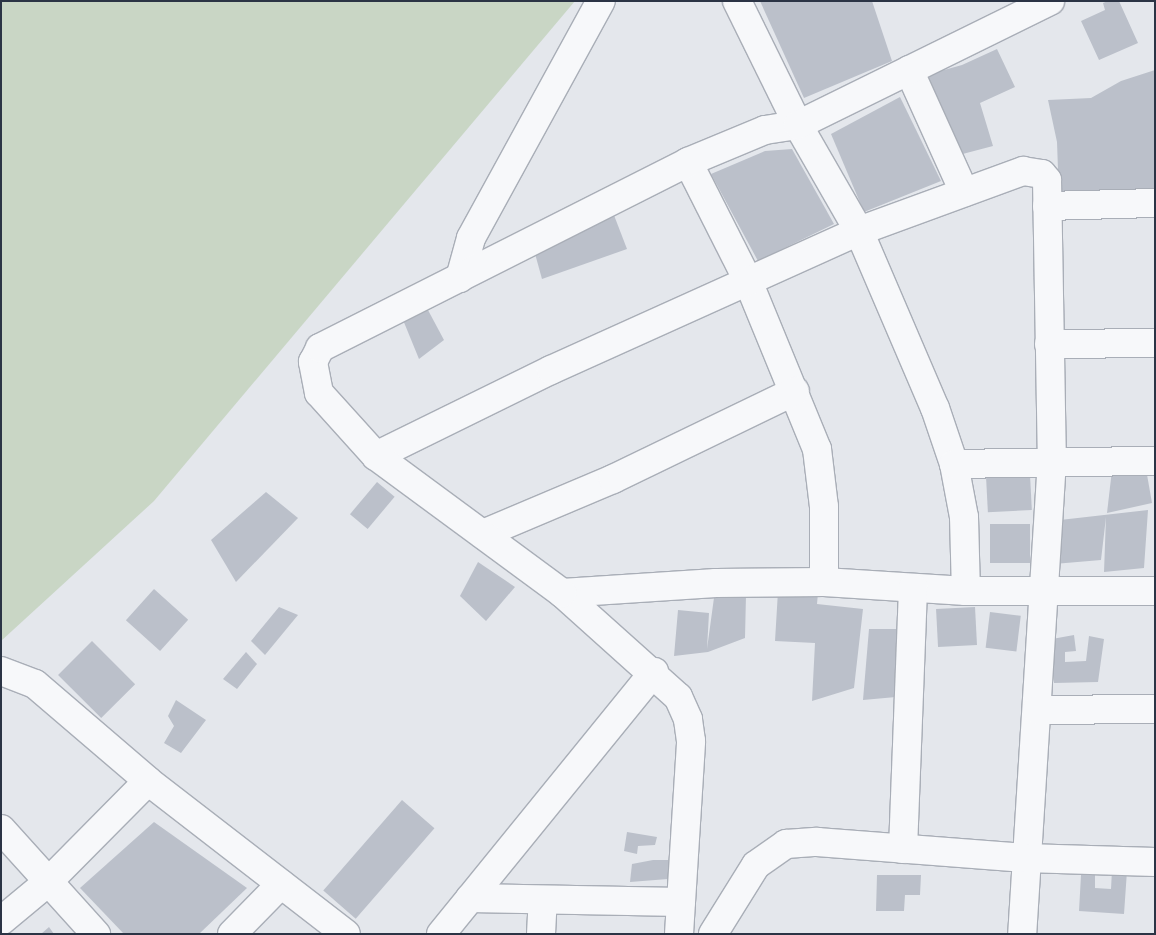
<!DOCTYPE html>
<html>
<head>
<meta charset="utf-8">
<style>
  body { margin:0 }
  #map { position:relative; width:1156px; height:935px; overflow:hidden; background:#e4e7ec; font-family:"Asap Condensed",sans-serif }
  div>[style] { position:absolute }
  .green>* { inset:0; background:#c9d6c5 }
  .building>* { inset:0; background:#bbc0ca; transform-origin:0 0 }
  .roads { filter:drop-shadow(1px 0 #a9aeb7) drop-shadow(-1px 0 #a9aeb7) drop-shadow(0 1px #a9aeb7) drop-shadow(0 -1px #a9aeb7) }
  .minor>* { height:28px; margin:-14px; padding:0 14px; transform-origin:14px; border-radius:14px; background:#f7f8fa }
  span { translate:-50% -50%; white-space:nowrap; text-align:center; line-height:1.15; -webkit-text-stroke:4px #f4f6f9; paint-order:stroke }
  .frame { position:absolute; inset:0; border:2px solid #2b3445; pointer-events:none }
</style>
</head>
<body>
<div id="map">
  <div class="green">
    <div style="clip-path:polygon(1px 1px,575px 1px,154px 501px,1px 641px)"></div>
  </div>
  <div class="building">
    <div style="clip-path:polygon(760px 1px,872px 1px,892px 61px,804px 98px)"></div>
    <div style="clip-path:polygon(1108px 1px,1119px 1px,1138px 43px,1099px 60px,1081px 21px,1105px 10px,1103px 3px)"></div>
    <div style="clip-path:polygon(997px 49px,1015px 87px,980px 103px,993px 146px,955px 156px,919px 77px,962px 65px)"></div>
    <div style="clip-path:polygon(1155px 70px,1155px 190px,1059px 198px,1057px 142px,1048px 100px,1091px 98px,1121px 81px)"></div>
    <div style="clip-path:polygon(900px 97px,941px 181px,864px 212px,831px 134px)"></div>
    <div style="clip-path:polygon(792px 149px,834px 224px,758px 261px,711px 174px,765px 151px)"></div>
    <div style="clip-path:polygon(612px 210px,627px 249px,542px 279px,534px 250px)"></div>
    <div style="clip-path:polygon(421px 297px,444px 340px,419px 359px,401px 315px)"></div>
    <div style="clip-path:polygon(1146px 469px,1152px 503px,1107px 513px,1112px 470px)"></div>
    <div style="left:1030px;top:475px;width:35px;height:44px;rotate:87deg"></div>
    <div style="left:377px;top:482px;width:23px;height:42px;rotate:40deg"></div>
    <div style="clip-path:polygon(266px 492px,298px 518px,236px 582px,211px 540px)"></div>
    <div style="clip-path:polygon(1148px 510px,1144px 568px,1104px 572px,1106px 517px,1101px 560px,1054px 564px,1060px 520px)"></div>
    <div style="left:990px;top:524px;width:40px;height:39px"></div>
    <div style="clip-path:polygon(478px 562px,515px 587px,486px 621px,460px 596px)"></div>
    <div style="clip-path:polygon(716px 583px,746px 595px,745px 638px,708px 652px,674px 656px,678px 610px,709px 613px,707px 649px)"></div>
    <div style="left:154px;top:589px;width:46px;height:42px;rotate:42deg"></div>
    <div style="clip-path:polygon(778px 591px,818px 593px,817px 604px,863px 609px,854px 688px,812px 701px,815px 643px,775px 641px)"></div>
    <div style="clip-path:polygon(279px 607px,298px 615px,265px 655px,251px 641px)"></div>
    <div style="left:975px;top:607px;width:38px;height:39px;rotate:87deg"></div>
    <div style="left:990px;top:612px;width:31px;height:36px;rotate:7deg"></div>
    <div style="clip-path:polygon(869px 629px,897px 629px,896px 697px,863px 700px)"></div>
    <div style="clip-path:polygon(1074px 635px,1076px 651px,1065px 652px,1065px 662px,1086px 661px,1089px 636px,1104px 639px,1098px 682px,1054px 683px,1052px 639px)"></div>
    <div style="left:92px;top:641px;width:61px;height:48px;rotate:45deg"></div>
    <div style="clip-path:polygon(246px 652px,257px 664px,237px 689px,223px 679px)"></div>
    <div style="clip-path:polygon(176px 700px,206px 720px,181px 753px,164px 743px,174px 726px,168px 716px)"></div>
    <div style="left:402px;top:800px;width:43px;height:120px;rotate:41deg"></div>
    <div style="clip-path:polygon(154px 822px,247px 888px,199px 934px,124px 934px,80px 888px)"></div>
    <div style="clip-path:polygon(627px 832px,657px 837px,655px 845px,638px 846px,637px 854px,624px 851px)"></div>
    <div style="clip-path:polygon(653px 860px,668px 860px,668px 879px,630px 882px,632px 864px)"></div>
    <div style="clip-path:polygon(1112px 870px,1127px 871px,1124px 914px,1079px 911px,1081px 875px,1095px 875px,1095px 888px,1111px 889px)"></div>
    <div style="clip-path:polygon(877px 875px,921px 875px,920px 895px,905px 895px,904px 911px,876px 911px)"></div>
    <div style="clip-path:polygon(49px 927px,54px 934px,41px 934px)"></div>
  </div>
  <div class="roads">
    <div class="minor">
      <div style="left:737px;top:1px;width:138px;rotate:63.8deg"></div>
      <div style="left:798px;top:125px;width:122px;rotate:60.1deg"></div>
      <div style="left:859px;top:231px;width:193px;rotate:66.8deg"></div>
      <div style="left:935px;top:408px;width:59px;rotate:71.3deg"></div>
      <div style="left:954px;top:464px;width:54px;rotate:79.3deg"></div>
      <div style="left:964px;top:517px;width:74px;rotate:88.5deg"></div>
      <div style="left:909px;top:70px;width:134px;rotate:65.7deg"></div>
      <div style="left:688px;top:162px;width:133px;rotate:63.2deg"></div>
      <div style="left:748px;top:281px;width:182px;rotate:67.7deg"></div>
      <div style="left:817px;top:449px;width:58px;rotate:83.1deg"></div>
      <div style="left:824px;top:507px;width:75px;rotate:90deg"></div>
      <div style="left:1047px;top:206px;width:108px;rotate:-1.6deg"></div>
      <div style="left:460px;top:278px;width:41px;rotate:-74.6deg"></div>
      <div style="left:471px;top:238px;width:270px;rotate:-61.3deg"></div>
      <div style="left:1049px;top:344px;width:106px;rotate:-0.5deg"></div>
      <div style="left:376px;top:456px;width:195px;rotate:-26.2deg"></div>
      <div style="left:551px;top:370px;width:338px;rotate:-24.3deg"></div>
      <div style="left:859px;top:231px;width:175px;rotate:-20.1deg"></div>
      <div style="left:1023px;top:171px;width:19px;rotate:9deg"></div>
      <div style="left:1042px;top:174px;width:8px;rotate:50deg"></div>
      <div style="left:1047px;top:180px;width:280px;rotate:89deg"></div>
      <div style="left:1052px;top:460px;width:475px;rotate:93.6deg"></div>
      <div style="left:954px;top:464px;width:201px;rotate:-0.9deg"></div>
      <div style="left:483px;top:534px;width:141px;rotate:-22.9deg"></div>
      <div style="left:613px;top:479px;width:202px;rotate:-25.8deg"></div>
      <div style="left:562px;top:593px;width:154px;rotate:-3.7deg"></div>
      <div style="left:716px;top:583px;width:108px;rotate:-0.5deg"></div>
      <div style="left:824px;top:582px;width:142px;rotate:3.6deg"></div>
      <div style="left:966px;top:591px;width:189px"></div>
      <div style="left:1px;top:671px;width:36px;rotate:21deg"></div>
      <div style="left:35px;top:684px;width:149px;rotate:40.6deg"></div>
      <div style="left:148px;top:781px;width:250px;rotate:37.7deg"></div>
      <div style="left:1037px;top:710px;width:118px;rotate:-0.5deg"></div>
      <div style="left:1px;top:829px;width:142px;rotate:47.9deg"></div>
      <div style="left:903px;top:849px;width:261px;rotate:-87.8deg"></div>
      <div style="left:470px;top:898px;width:211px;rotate:1.1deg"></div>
      <div style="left:1px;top:921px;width:61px;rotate:-39.7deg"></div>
      <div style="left:48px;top:882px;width:142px;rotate:-45.3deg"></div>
      <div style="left:232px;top:934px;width:70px;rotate:-45.6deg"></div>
      <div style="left:441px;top:934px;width:338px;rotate:-50.9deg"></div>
      <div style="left:541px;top:934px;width:33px;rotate:-87deg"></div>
      <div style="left:679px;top:934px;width:193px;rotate:-86.4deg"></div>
      <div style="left:691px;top:741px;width:22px;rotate:-98deg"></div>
      <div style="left:688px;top:719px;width:24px;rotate:-114deg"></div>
      <div style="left:678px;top:697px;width:156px;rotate:-138.1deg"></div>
      <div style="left:562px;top:593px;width:231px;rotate:-143.6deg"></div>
      <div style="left:376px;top:456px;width:85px;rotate:-132.1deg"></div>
      <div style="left:319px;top:393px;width:32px;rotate:-101deg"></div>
      <div style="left:313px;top:362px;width:16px;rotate:-63deg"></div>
      <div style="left:320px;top:348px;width:412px;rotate:-26.8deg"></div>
      <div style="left:688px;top:162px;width:83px;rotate:-22.6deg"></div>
      <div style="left:765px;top:130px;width:33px;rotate:-9deg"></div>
      <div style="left:798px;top:125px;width:281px;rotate:-26.2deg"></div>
      <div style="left:713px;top:934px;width:81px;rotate:-58.1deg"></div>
      <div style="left:756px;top:865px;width:37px;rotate:-35deg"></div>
      <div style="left:786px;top:844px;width:31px;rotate:-4deg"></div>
      <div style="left:817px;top:842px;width:209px;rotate:4.4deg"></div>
      <div style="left:1025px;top:858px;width:130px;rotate:1.8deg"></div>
    </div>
  </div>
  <div class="frame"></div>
</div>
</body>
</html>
